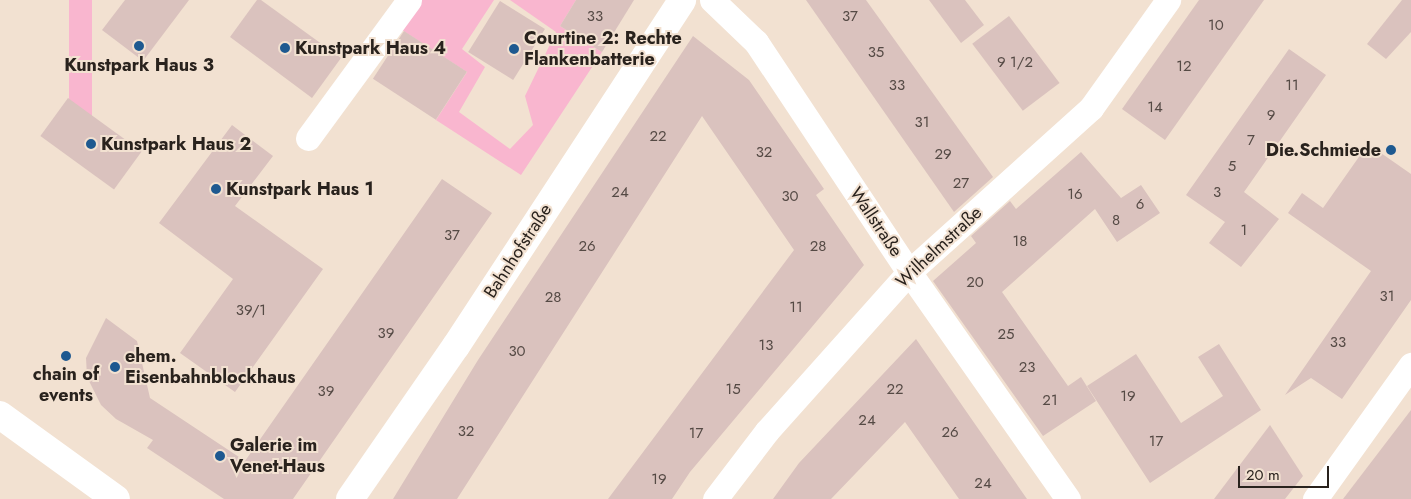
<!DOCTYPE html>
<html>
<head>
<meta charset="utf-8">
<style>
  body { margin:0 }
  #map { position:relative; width:1411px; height:499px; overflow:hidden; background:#f2e1d1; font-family:Jost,sans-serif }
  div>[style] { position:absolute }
  .green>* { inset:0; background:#f9b6cf; transform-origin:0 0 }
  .building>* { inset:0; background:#dac2be; transform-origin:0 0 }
  .minor>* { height:25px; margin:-12.5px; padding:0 12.5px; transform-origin:12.5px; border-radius:12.5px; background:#fff }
  .tertiary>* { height:28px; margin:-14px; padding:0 14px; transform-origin:14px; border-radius:14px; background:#fff }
  .secondary>* { height:28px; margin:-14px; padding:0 14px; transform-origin:14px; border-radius:14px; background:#fff }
  .dots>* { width:14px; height:14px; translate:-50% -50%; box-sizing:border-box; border:2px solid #f2e1d1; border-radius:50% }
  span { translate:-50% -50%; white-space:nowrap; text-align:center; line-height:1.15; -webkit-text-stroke:4px #f2e1d1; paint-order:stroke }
  .number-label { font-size:15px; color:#554a45 }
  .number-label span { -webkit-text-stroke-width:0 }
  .poi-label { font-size:18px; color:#29221d; font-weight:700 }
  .left { translate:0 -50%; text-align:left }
  .right { translate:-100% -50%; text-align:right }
  .street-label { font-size:18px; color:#29221d }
  .scale { position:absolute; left:1238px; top:466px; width:91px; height:22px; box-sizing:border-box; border:2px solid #29221d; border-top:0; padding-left:6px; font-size:15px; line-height:18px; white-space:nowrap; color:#29221d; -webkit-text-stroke:4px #f2e1d1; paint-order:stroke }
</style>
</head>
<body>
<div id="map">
  <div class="green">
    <div style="left:69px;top:0;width:23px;height:122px"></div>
    <div style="clip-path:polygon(418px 0,494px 0,462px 49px,485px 67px,459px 112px,510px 149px,533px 125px,525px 96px,556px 32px,510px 0,576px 0,560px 26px,602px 52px,521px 175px,436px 120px,467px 72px,399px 28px)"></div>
  </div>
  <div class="building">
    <div style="clip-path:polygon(125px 0,189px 0,143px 61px,102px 30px)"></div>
    <div style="clip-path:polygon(257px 0,261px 0,341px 58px,312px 98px,230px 37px)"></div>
    <div style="clip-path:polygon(576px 0,634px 0,602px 52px,560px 26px)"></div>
    <div style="clip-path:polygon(806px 0,866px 0,993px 177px,954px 212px)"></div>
    <div style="clip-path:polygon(929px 0,965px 0,984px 25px,961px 43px)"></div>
    <div style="clip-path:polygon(1199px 0,1264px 0,1165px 140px,1122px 109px)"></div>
    <div style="clip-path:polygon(1402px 0,1411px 0,1411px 32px,1386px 59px,1367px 44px)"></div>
    <div style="left:500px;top:1px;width:53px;height:60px;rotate:32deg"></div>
    <div style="left:1009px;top:16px;width:84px;height:46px;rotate:53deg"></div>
    <div style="left:404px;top:31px;width:75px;height:57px;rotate:33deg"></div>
    <div style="clip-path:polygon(693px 36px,749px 80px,824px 189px,816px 195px,864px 265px,690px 472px,672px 499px,608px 499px,794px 250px,702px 116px,457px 499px,393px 499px,478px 360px)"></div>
    <div style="clip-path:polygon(1289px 49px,1326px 75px,1244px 192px,1279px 219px,1241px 267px,1209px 243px,1225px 222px,1186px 195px)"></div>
    <div style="left:68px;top:98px;width:91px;height:47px;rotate:36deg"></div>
    <div style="clip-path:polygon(232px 125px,273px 156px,235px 206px,323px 269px,235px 392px,180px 353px,233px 279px,159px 223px)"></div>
    <div style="clip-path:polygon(1368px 144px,1411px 174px,1411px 300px,1342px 399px,1311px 378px,1285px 395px,1371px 271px,1288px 213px,1302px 193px,1323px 208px)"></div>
    <div style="clip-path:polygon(1081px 152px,1121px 198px,1141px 185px,1160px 213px,1117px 242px,1095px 209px,1002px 292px,1068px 386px,1081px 377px,1096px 401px,1043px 436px,933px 281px,976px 243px,971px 236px,1010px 201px,1016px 209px)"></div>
    <div style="clip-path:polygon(442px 179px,492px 213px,293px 499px,224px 499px,147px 448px,153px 440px,116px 419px,101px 405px,87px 377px,86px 358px,106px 318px,137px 341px,150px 398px,245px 461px)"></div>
    <div style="clip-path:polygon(916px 339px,1027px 499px,959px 499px,905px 422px,831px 499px,773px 499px,799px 463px)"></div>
    <div style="clip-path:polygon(1219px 344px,1261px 410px,1150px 483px,1087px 386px,1136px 354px,1181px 423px,1223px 396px,1198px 357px)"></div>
    <div style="clip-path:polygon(1411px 410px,1411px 499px,1343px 499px)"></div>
    <div style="clip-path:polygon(1270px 425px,1303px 476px,1285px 499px,1214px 499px)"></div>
  </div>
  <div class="minor">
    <div style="left:712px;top:0;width:61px;rotate:43.7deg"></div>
    <div style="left:756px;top:42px;width:276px;rotate:56.4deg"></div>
    <div style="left:909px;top:272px;width:277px;rotate:55deg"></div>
    <div style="left:308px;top:138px;width:171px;rotate:-53.8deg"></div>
    <div style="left:715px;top:499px;width:86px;rotate:-52.6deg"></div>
    <div style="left:767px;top:431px;width:213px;rotate:-48.2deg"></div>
    <div style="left:909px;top:272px;width:245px;rotate:-42deg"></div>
    <div style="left:1091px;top:108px;width:133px;rotate:-54.5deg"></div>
    <div style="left:1315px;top:499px;width:165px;rotate:-54.4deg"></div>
  </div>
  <div class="tertiary">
    <div style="left:350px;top:499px;width:186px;rotate:-55.3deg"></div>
    <div style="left:456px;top:346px;width:413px;rotate:-56.8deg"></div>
  </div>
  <div class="secondary">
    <div style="left:0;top:415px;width:143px;rotate:35.9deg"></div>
  </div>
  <div class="dots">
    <div style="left:139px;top:46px;background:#1e5990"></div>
    <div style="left:285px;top:48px;background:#1e5990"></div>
    <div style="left:514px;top:49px;background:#1e5990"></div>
    <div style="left:91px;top:144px;background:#1e5990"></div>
    <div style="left:1391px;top:150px;background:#1e5990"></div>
    <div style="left:216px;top:189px;background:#1e5990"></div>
    <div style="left:66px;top:356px;background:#1e5990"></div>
    <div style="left:115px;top:367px;background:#1e5990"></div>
    <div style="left:220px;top:456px;background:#1e5990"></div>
  </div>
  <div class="number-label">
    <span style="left:595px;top:17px">33</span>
    <span style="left:850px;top:17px">37</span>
    <span style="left:1216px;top:26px">10</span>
    <span style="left:876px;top:53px">35</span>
    <span style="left:1015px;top:63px">9 1/2</span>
    <span style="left:1184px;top:67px">12</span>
    <span style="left:897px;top:86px">33</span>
    <span style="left:1292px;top:86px">11</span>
    <span style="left:1155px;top:108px">14</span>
    <span style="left:1271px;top:116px">9</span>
    <span style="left:922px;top:123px">31</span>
    <span style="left:658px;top:137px">22</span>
    <span style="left:1251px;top:141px">7</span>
    <span style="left:764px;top:153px">32</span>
    <span style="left:943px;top:155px">29</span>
    <span style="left:1232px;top:167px">5</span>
    <span style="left:961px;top:184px">27</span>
    <span style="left:620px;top:193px">24</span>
    <span style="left:1217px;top:193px">3</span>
    <span style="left:1075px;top:195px">16</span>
    <span style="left:790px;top:197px">30</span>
    <span style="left:1140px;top:205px">6</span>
    <span style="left:1116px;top:221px">8</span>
    <span style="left:1244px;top:231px">1</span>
    <span style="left:452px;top:236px">37</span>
    <span style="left:1020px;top:242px">18</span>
    <span style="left:587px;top:247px">26</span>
    <span style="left:818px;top:247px">28</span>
    <span style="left:975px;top:283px">20</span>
    <span style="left:1387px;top:297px">31</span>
    <span style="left:553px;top:298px">28</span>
    <span style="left:796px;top:308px">11</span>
    <span style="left:251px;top:311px">39/1</span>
    <span style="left:386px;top:334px">39</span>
    <span style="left:1006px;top:335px">25</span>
    <span style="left:1338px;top:343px">33</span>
    <span style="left:766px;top:346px">13</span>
    <span style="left:517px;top:352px">30</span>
    <span style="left:1027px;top:368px">23</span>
    <span style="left:733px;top:390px">15</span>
    <span style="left:895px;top:390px">22</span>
    <span style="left:326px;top:392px">39</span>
    <span style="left:1128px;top:397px">19</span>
    <span style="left:1050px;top:401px">21</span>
    <span style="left:867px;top:421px">24</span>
    <span style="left:466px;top:432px">32</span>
    <span style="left:950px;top:433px">26</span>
    <span style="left:696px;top:434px">17</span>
    <span style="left:1156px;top:442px">17</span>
    <span style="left:659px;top:480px">19</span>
    <span style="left:983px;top:484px">24</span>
  </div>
  <div class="poi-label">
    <span class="left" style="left:524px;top:49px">Courtine 2: Rechte<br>Flankenbatterie</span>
    <span class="left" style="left:295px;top:48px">Kunstpark Haus 4</span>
    <span style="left:139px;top:65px">Kunstpark Haus 3</span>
    <span class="left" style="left:101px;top:144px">Kunstpark Haus 2</span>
    <span class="right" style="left:1381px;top:150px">Die.Schmiede</span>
    <span class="left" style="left:226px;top:189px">Kunstpark Haus 1</span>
    <span class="left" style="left:125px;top:367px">ehem.<br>Eisenbahnblockhaus</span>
    <span style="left:66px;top:385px">chain of<br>events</span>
    <span class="left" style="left:230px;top:456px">Galerie im<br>Venet-Haus</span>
  </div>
  <div class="street-label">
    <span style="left:876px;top:222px;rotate:56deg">Wallstraße</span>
    <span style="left:939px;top:247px;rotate:-43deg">Wilhelmstraße</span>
    <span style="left:518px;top:251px;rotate:-57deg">Bahnhofstraße</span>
  </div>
  <div class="scale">20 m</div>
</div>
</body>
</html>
